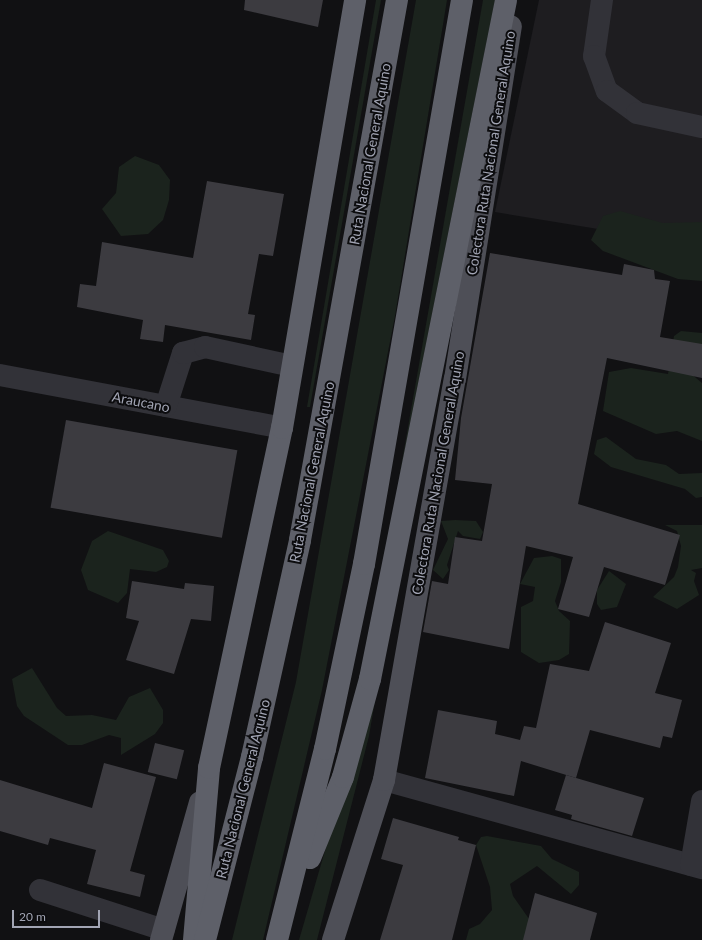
<!DOCTYPE html>
<html>
<head>
<meta charset="utf-8">
<style>
  body { margin:0 }
  #map { position:relative; width:702px; height:940px; overflow:hidden; background:#111113; font-family:Lato,sans-serif }
  div>[style] { position:absolute }
  .built>* { inset:0; background:#1e1d20 }
  .green>* { inset:0; background:#1b231d }
  .building>* { inset:0; background:#3c3b40; transform-origin:0 0 }
  .minor>* { height:22px; margin:-11px; padding:0 11px; transform-origin:11px; border-radius:11px; background:#323238 }
  .major>* { height:22px; margin:-11px; padding:0 11px; transform-origin:11px; border-radius:11px; background:#4e4f57 }
  .highway>* { height:22px; margin:-11px; padding:0 11px; transform-origin:11px; border-radius:11px; background:#5e6069 }
  span { translate:-50% -50%; white-space:nowrap; text-align:center; line-height:1.15; -webkit-text-stroke:4px #0c0c0e; paint-order:stroke }
  .street-label { font-size:14px; color:#a2a5b4 }
  .scale { position:absolute; left:12px; top:910px; width:88px; height:18px; box-sizing:border-box; border:2px solid #a2a5b4; border-top:0; padding-left:5px; font-size:12px; line-height:14px; white-space:nowrap; color:#a2a5b4; -webkit-text-stroke:3px #0c0c0e; paint-order:stroke }
</style>
</head>
<body>
<div id="map">
  <div class="built">
    <div style="clip-path:polygon(539px 0,702px 0,702px 246px,495px 212px)"></div>
  </div>
  <div class="green">
    <div style="clip-path:polygon(376px 0,381px 0,310px 407px,307px 407px)"></div>
    <div style="clip-path:polygon(416px 0,447px 0,395px 316px,322px 690px,263px 940px,232px 940px,296px 682px)"></div>
    <div style="clip-path:polygon(483px 0,495px 0,398px 484px)"></div>
    <div style="clip-path:polygon(135px 156px,159px 165px,170px 180px,169px 200px,163px 220px,148px 234px,121px 236px,102px 209px,116px 193px,119px 167px)"></div>
    <div style="clip-path:polygon(620px 211px,663px 223px,702px 222px,702px 281px,678px 279px,603px 251px,591px 240px,603px 216px)"></div>
    <div style="clip-path:polygon(681px 331px,702px 333px,702px 354px,689px 372px,702px 383px,702px 441px,677px 431px,656px 434px,603px 411px,609px 372px,631px 368px,668px 374px,674px 336px)"></div>
    <div style="clip-path:polygon(606px 437px,636px 459px,666px 465px,679px 474px,702px 473px,702px 497px,696px 498px,685px 489px,611px 467px,594px 454px,597px 440px)"></div>
    <div style="clip-path:polygon(455px 520px,476px 521px,483px 532px,480px 539px,463px 536px,458px 531px,447px 565px,449px 570px,443px 579px,433px 570px,448px 539px,441px 521px)"></div>
    <div style="clip-path:polygon(665px 525px,702px 525px,702px 568px,691px 570px,696px 573px,694px 581px,699px 595px,677px 609px,653px 597px,674px 577px,678px 567px,681px 546px,677px 531px)"></div>
    <div style="clip-path:polygon(108px 531px,163px 550px,169px 561px,167px 567px,156px 572px,130px 569px,127px 593px,118px 603px,88px 590px,81px 570px,92px 541px)"></div>
    <div style="clip-path:polygon(552px 556px,561px 559px,561px 582px,555px 601px,559px 611px,570px 621px,569px 654px,559px 660px,539px 663px,521px 652px,521px 607px,533px 601px,535px 587px,520px 584px,534px 558px)"></div>
    <div style="clip-path:polygon(609px 571px,626px 584px,617px 607px,601px 610px,597px 604px,597px 590px)"></div>
    <div style="clip-path:polygon(384px 648px,369px 736px,317px 940px,299px 940px)"></div>
    <div style="clip-path:polygon(32px 668px,57px 708px,66px 716px,92px 715px,116px 720px,129px 697px,150px 688px,163px 710px,163px 723px,155px 734px,121px 755px,121px 738px,109px 735px,82px 745px,68px 745px,24px 716px,17px 706px,12px 679px)"></div>
    <div style="clip-path:polygon(487px 836px,541px 846px,552px 859px,579px 872px,579px 885px,571px 894px,537px 866px,510px 884px,513px 896px,534px 926px,530px 940px,466px 940px,469px 929px,480px 924px,492px 910px,490px 887px,476px 845px,481px 837px)"></div>
  </div>
  <div class="building">
    <div style="clip-path:polygon(245px 0,323px 0,318px 27px,244px 10px)"></div>
    <div style="clip-path:polygon(207px 181px,284px 194px,273px 256px,259px 254px,248px 314px,255px 315px,251px 340px,165px 325px,163px 342px,140px 339px,143px 320px,77px 307px,80px 284px,96px 286px,102px 242px,193px 258px)"></div>
    <div style="clip-path:polygon(490px 253px,622px 275px,624px 264px,654px 270px,655px 279px,670px 281px,660px 337px,702px 344px,702px 378px,607px 358px,578px 504px,680px 535px,665px 585px,604px 567px,589px 617px,558px 609px,573px 557px,526px 546px,509px 649px,423px 632px,432px 581px,448px 584px,455px 537px,482px 541px,492px 484px,455px 480px,461px 418px)"></div>
    <div style="left:66px;top:420px;width:174px;height:89px;rotate:10deg"></div>
    <div style="clip-path:polygon(132px 581px,184px 589px,185px 583px,214px 586px,211px 621px,191px 619px,174px 674px,126px 660px,139px 621px,126px 618px)"></div>
    <div style="clip-path:polygon(605px 622px,671px 643px,655px 693px,682px 700px,672px 738px,663px 736px,660px 748px,590px 730px,576px 778px,521px 761px,514px 796px,425px 778px,438px 710px,497px 721px,495px 734px,520px 740px,524px 726px,536px 728px,550px 664px,589px 671px)"></div>
    <div style="left:155px;top:743px;width:30px;height:30px;rotate:14deg"></div>
    <div style="clip-path:polygon(104px 763px,156px 777px,130px 871px,145px 875px,140px 897px,87px 884px,96px 850px,50px 838px,48px 845px,0 831px,0 780px,92px 808px)"></div>
    <div style="clip-path:polygon(566px 775px,644px 798px,632px 836px,571px 819px,572px 815px,555px 810px)"></div>
    <div style="clip-path:polygon(393px 818px,459px 837px,458px 840px,476px 845px,452px 940px,380px 940px,403px 865px,381px 859px)"></div>
    <div style="clip-path:polygon(535px 893px,597px 913px,590px 940px,523px 940px)"></div>
  </div>
  <div class="minor">
    <div style="left:602px;top:0;width:57px;rotate:98.1deg"></div>
    <div style="left:594px;top:56px;width:37px;rotate:70deg"></div>
    <div style="left:607px;top:91px;width:37px;rotate:36deg"></div>
    <div style="left:637px;top:113px;width:66px;rotate:12.2deg"></div>
    <div style="left:0;top:375px;width:287px;rotate:10.6deg"></div>
    <div style="left:166px;top:406px;width:56px;rotate:-72.2deg"></div>
    <div style="left:183px;top:353px;width:23px;rotate:-15deg"></div>
    <div style="left:205px;top:347px;width:89px;rotate:12.3deg"></div>
    <div style="left:384px;top:780px;width:330px;rotate:15.5deg"></div>
    <div style="left:691px;top:865px;width:65px;rotate:-80.2deg"></div>
    <div style="left:40px;top:890px;width:130px;rotate:17.9deg"></div>
  </div>
  <div class="major">
    <div style="left:161px;top:940px;width:143px;rotate:-74.2deg"></div>
    <div style="left:333px;top:940px;width:168px;rotate:-72.3deg"></div>
    <div style="left:384px;top:780px;width:407px;rotate:-80deg"></div>
    <div style="left:455px;top:379px;width:357px;rotate:-81deg"></div>
  </div>
  <div class="highway">
    <div style="left:310px;top:858px;width:87px;rotate:-67.8deg"></div>
    <div style="left:343px;top:777px;width:102px;rotate:-74.6deg"></div>
    <div style="left:370px;top:679px;width:692px;rotate:-78.67deg"></div>
    <div style="left:194px;top:940px;width:173px;rotate:-85deg"></div>
    <div style="left:209px;top:768px;width:348px;rotate:-77.9deg"></div>
    <div style="left:282px;top:428px;width:434px;rotate:-80.3deg"></div>
    <div style="left:205px;top:940px;width:189px;rotate:-75.6deg"></div>
    <div style="left:252px;top:757px;width:222px;rotate:-77.5deg"></div>
    <div style="left:300px;top:540px;width:549px;rotate:-79.82deg"></div>
    <div style="left:277px;top:940px;width:197px;rotate:-75.9deg"></div>
    <div style="left:325px;top:749px;width:189px;rotate:-78.1deg"></div>
    <div style="left:364px;top:564px;width:572px;rotate:-80.14deg"></div>
  </div>
  <div class="street-label">
    <span style="left:491px;top:153px;rotate:-81deg">Colectora Ruta Nacional General Aquino</span>
    <span style="left:370px;top:154px;rotate:-80deg">Ruta Nacional General Aquino</span>
    <span style="left:141px;top:402px;rotate:11deg">Araucano</span>
    <span style="left:312px;top:472px;rotate:-79deg">Ruta Nacional General Aquino</span>
    <span style="left:438px;top:473px;rotate:-80deg">Colectora Ruta Nacional General Aquino</span>
    <span style="left:243px;top:789px;rotate:-76deg">Ruta Nacional General Aquino</span>
  </div>
  <div class="scale">20 m</div>
</div>
</body>
</html>
